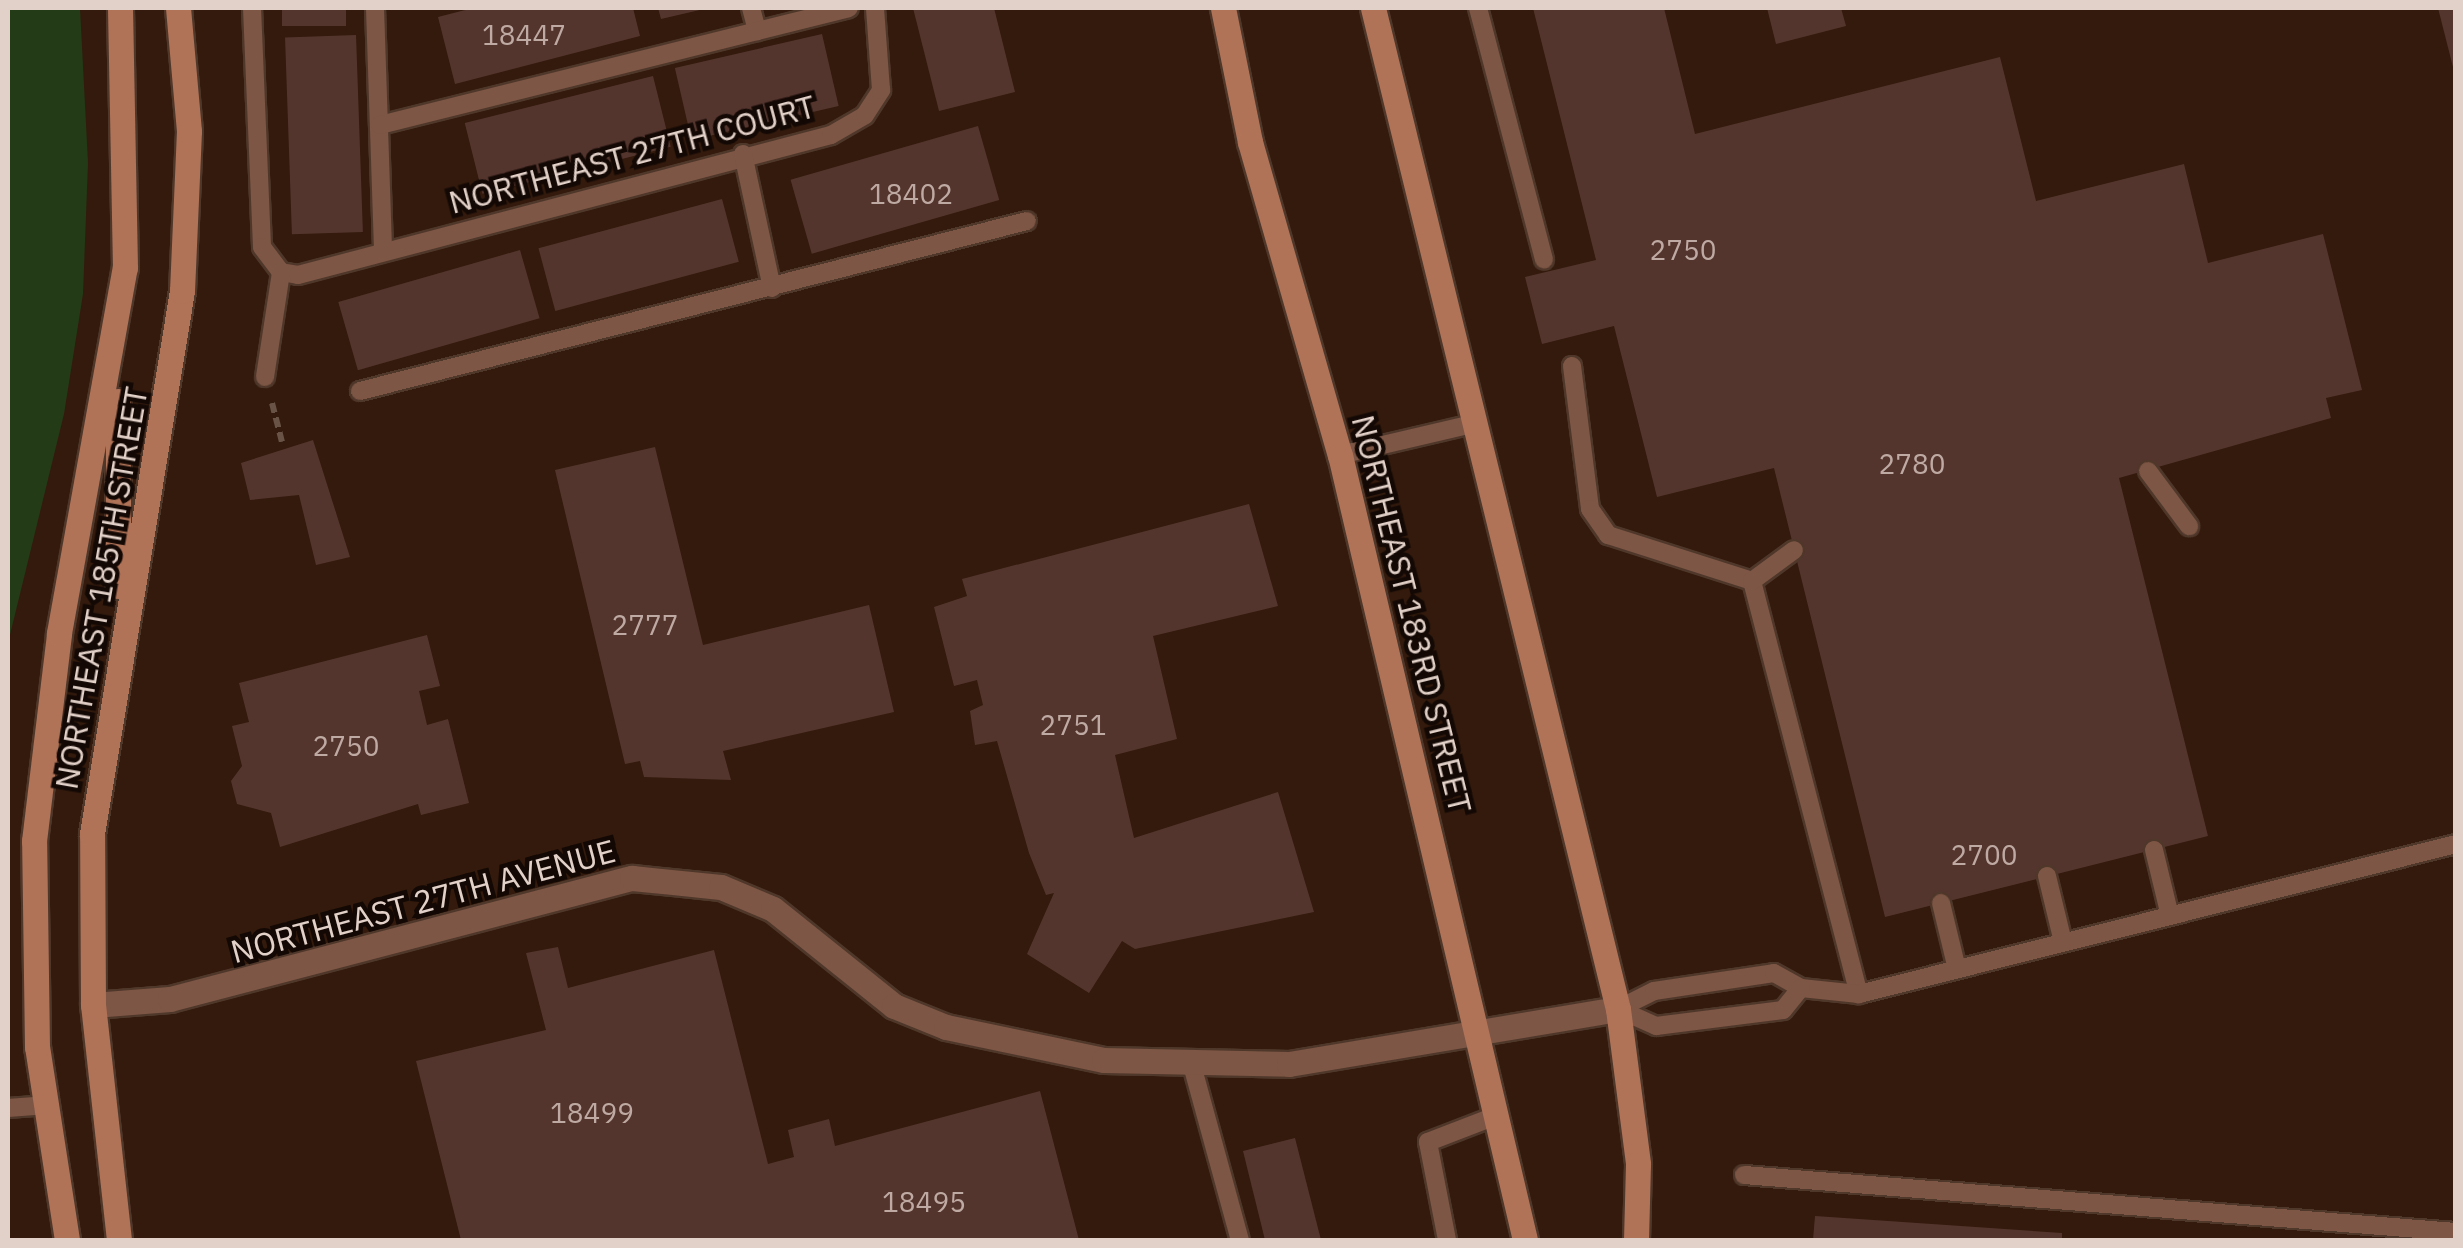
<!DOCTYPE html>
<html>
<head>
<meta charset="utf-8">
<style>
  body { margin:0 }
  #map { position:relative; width:2463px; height:1248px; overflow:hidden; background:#331a0c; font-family:"IBM Plex Sans",sans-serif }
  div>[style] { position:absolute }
  .green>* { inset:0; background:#233b17 }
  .building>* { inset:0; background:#54352e; transform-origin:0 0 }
  .path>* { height:6px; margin-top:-3px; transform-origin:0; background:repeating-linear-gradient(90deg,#695346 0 10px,transparent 0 15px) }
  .roads { filter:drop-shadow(2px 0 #4f372a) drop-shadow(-2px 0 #4f372a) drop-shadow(0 2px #4f372a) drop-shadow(0 -2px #4f372a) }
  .lane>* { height:18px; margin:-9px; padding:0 9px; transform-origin:9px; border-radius:9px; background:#7d5645 }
  .street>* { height:25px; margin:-12.5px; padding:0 12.5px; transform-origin:12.5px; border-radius:12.5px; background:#7d5645 }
  .secondary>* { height:25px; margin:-12.5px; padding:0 12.5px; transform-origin:12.5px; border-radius:12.5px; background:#b07358 }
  span { translate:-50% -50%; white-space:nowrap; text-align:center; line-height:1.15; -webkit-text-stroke:9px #130804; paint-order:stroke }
  .number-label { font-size:28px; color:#beaaa2 }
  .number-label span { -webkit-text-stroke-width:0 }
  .street-label { font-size:32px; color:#e2d1c8 }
  .frame { position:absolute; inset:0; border:10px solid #e2d1c8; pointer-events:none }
</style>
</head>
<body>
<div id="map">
  <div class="green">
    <div style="clip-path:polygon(8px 8px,80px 8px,88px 163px,83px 294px,64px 414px,8px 643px)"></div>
  </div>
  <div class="building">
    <div style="left:282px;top:8px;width:64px;height:18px"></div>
    <div style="clip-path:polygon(473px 8px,633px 8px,640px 36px,455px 84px,438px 17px)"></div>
    <div style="clip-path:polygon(658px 8px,704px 8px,704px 9px,661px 19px)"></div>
    <div style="clip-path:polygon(913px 8px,994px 8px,1015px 92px,939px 111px)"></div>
    <div style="clip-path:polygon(1533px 8px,1664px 8px,1695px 134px,2000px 57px,2036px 201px,2184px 164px,2208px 263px,2323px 234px,2362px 390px,2326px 398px,2331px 418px,2119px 478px,2208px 836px,1885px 917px,1774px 468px,1657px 497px,1614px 326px,1542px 344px,1525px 277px,1596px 260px)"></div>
    <div style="clip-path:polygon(1767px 8px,1841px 8px,1846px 26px,1776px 44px)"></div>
    <div style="clip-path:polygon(2438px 8px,2456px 8px,2456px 71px,2454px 71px)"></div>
    <div style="left:822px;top:34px;width:74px;height:151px;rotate:77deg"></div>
    <div style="left:356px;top:35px;width:197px;height:71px;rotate:88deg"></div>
    <div style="left:653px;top:76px;width:73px;height:194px;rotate:76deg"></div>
    <div style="left:978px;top:126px;width:77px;height:195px;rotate:74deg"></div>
    <div style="left:722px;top:199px;width:65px;height:190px;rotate:75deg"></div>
    <div style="left:520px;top:250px;width:71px;height:189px;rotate:74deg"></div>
    <div style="clip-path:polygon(313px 440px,350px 557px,316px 565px,299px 495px,250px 500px,241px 463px)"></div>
    <div style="clip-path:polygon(655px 447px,703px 645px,869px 605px,894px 712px,723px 751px,731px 780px,644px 777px,640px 761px,625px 764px,555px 470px)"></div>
    <div style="clip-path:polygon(1249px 504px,1278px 606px,1153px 636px,1177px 739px,1115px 755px,1134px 838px,1278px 792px,1314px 912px,1135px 949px,1122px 941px,1089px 993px,1027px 954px,1054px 893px,1046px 895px,1029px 853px,997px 741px,975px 745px,970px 711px,983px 705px,977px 680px,954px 686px,934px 607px,967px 596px,962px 579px)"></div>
    <div style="clip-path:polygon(427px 635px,440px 686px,419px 691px,427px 725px,448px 719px,469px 803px,421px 815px,418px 804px,280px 847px,271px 813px,237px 804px,231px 781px,242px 766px,232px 726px,249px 722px,239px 683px)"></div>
    <div style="clip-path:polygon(558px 947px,568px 988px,714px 950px,768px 1164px,794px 1157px,788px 1130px,829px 1119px,835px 1146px,1040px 1091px,1079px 1240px,461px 1240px,416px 1061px,546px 1030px,526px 953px)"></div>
    <div style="clip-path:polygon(1295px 1138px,1321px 1240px,1265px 1240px,1243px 1151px)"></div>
    <div style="clip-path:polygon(1815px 1216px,2062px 1233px,2062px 1240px,1813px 1240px)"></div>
  </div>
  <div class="path">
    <div style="left:272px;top:403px;width:40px;rotate:75.6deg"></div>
  </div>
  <div class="roads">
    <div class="lane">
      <div style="left:252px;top:8px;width:239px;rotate:87.6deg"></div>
      <div style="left:262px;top:247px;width:31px;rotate:53deg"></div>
      <div style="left:281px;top:272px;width:17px;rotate:10deg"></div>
      <div style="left:298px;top:275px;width:551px;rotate:-14.72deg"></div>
      <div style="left:831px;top:135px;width:39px;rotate:-30deg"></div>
      <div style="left:865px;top:115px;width:30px;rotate:-57deg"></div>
      <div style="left:881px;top:90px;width:82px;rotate:-94.2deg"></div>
      <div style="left:375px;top:8px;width:244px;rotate:88.1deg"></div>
      <div style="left:751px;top:8px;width:24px;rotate:75deg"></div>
      <div style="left:1478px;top:8px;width:260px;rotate:75.3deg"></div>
      <div style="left:380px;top:125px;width:483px;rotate:-14deg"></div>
      <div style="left:743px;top:154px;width:137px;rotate:77.8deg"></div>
      <div style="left:1572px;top:366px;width:144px;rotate:82.8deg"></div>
      <div style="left:1590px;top:509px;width:32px;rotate:55deg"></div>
      <div style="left:1608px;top:535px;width:151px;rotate:17.7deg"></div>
      <div style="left:1752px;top:581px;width:427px;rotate:75.5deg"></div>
      <div style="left:265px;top:377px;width:106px;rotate:-81.3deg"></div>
      <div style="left:360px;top:391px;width:688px;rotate:-14.3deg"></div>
      <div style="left:1340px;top:455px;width:140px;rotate:-13.2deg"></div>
      <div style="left:2148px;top:471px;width:69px;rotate:53.3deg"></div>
      <div style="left:1752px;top:581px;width:52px;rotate:-36.4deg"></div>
      <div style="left:2154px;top:850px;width:68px;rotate:76.4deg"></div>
      <div style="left:2047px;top:876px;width:68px;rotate:76.4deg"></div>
      <div style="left:1941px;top:903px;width:68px;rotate:76.4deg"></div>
      <div style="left:1618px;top:1009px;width:40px;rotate:-26.6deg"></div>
      <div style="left:1654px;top:991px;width:121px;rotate:-8.5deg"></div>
      <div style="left:1774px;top:973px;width:31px;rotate:29deg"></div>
      <div style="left:1801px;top:988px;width:58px;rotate:5.9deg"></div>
      <div style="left:1859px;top:994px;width:616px;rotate:-14.1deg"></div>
      <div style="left:1618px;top:1009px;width:42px;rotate:24.1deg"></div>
      <div style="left:1656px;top:1026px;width:128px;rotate:-7.2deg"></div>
      <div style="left:1783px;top:1010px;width:28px;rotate:-51deg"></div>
      <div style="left:1192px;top:1065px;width:181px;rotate:74.7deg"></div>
      <div style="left:8px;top:1108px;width:40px;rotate:-4.3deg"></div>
      <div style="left:1744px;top:1175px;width:714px;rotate:4.58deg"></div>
      <div style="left:1447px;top:1240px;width:100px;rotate:-101deg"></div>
      <div style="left:1428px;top:1142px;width:75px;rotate:-21.1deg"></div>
    </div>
    <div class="street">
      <div style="left:93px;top:1005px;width:77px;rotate:-4.5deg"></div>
      <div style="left:170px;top:999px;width:478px;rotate:-14.7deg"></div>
      <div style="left:632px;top:878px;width:89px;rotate:5.8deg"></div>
      <div style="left:721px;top:887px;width:56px;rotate:22.9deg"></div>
      <div style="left:773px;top:909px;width:155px;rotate:38.7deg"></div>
      <div style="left:894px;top:1006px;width:56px;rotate:22deg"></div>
      <div style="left:946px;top:1027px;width:161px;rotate:11.8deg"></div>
      <div style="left:1104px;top:1060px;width:185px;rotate:1.2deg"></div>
      <div style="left:1289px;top:1064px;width:334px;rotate:-9.5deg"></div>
    </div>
    <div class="secondary">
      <div style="left:1223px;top:8px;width:137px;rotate:78.6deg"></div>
      <div style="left:1250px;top:142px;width:326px;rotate:74deg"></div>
      <div style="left:1340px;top:455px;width:807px;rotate:76.74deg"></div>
      <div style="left:1373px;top:8px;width:1031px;rotate:76.25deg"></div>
      <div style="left:1618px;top:1009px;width:156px;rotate:82.6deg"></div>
      <div style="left:1638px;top:1164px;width:76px;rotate:91.5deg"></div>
      <div style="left:118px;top:586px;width:185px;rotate:-90deg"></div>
      <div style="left:67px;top:1240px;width:195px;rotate:-98.8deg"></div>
      <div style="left:37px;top:1047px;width:206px;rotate:-90.8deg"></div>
      <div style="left:34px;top:841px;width:209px;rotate:-83.1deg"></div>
      <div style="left:59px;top:633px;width:371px;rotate:-79.8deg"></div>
      <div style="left:125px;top:268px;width:260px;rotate:-91.1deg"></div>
      <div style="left:119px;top:1240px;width:236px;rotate:-96.3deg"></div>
      <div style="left:93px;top:1005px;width:171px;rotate:-90.3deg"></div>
      <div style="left:92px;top:834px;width:550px;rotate:-80.59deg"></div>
      <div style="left:182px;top:291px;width:160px;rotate:-87.5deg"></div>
      <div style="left:189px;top:131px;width:123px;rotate:-95.1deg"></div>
    </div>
  </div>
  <div class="number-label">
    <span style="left:524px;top:35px">18447</span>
    <span style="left:911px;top:194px">18402</span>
    <span style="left:1683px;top:250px">2750</span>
    <span style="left:1912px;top:464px">2780</span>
    <span style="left:645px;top:625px">2777</span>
    <span style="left:1073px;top:725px">2751</span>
    <span style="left:346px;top:746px">2750</span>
    <span style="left:1984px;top:855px">2700</span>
    <span style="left:592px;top:1113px">18499</span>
    <span style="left:924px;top:1202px">18495</span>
  </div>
  <div class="street-label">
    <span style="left:632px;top:154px;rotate:-15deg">NORTHEAST 27TH COURT</span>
    <span style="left:101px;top:588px;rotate:-80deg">NORTHEAST 185TH STREET</span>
    <span style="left:1412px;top:614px;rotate:76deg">NORTHEAST 183RD STREET</span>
    <span style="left:423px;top:901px;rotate:-15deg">NORTHEAST 27TH AVENUE</span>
  </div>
  <div class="frame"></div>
</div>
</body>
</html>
